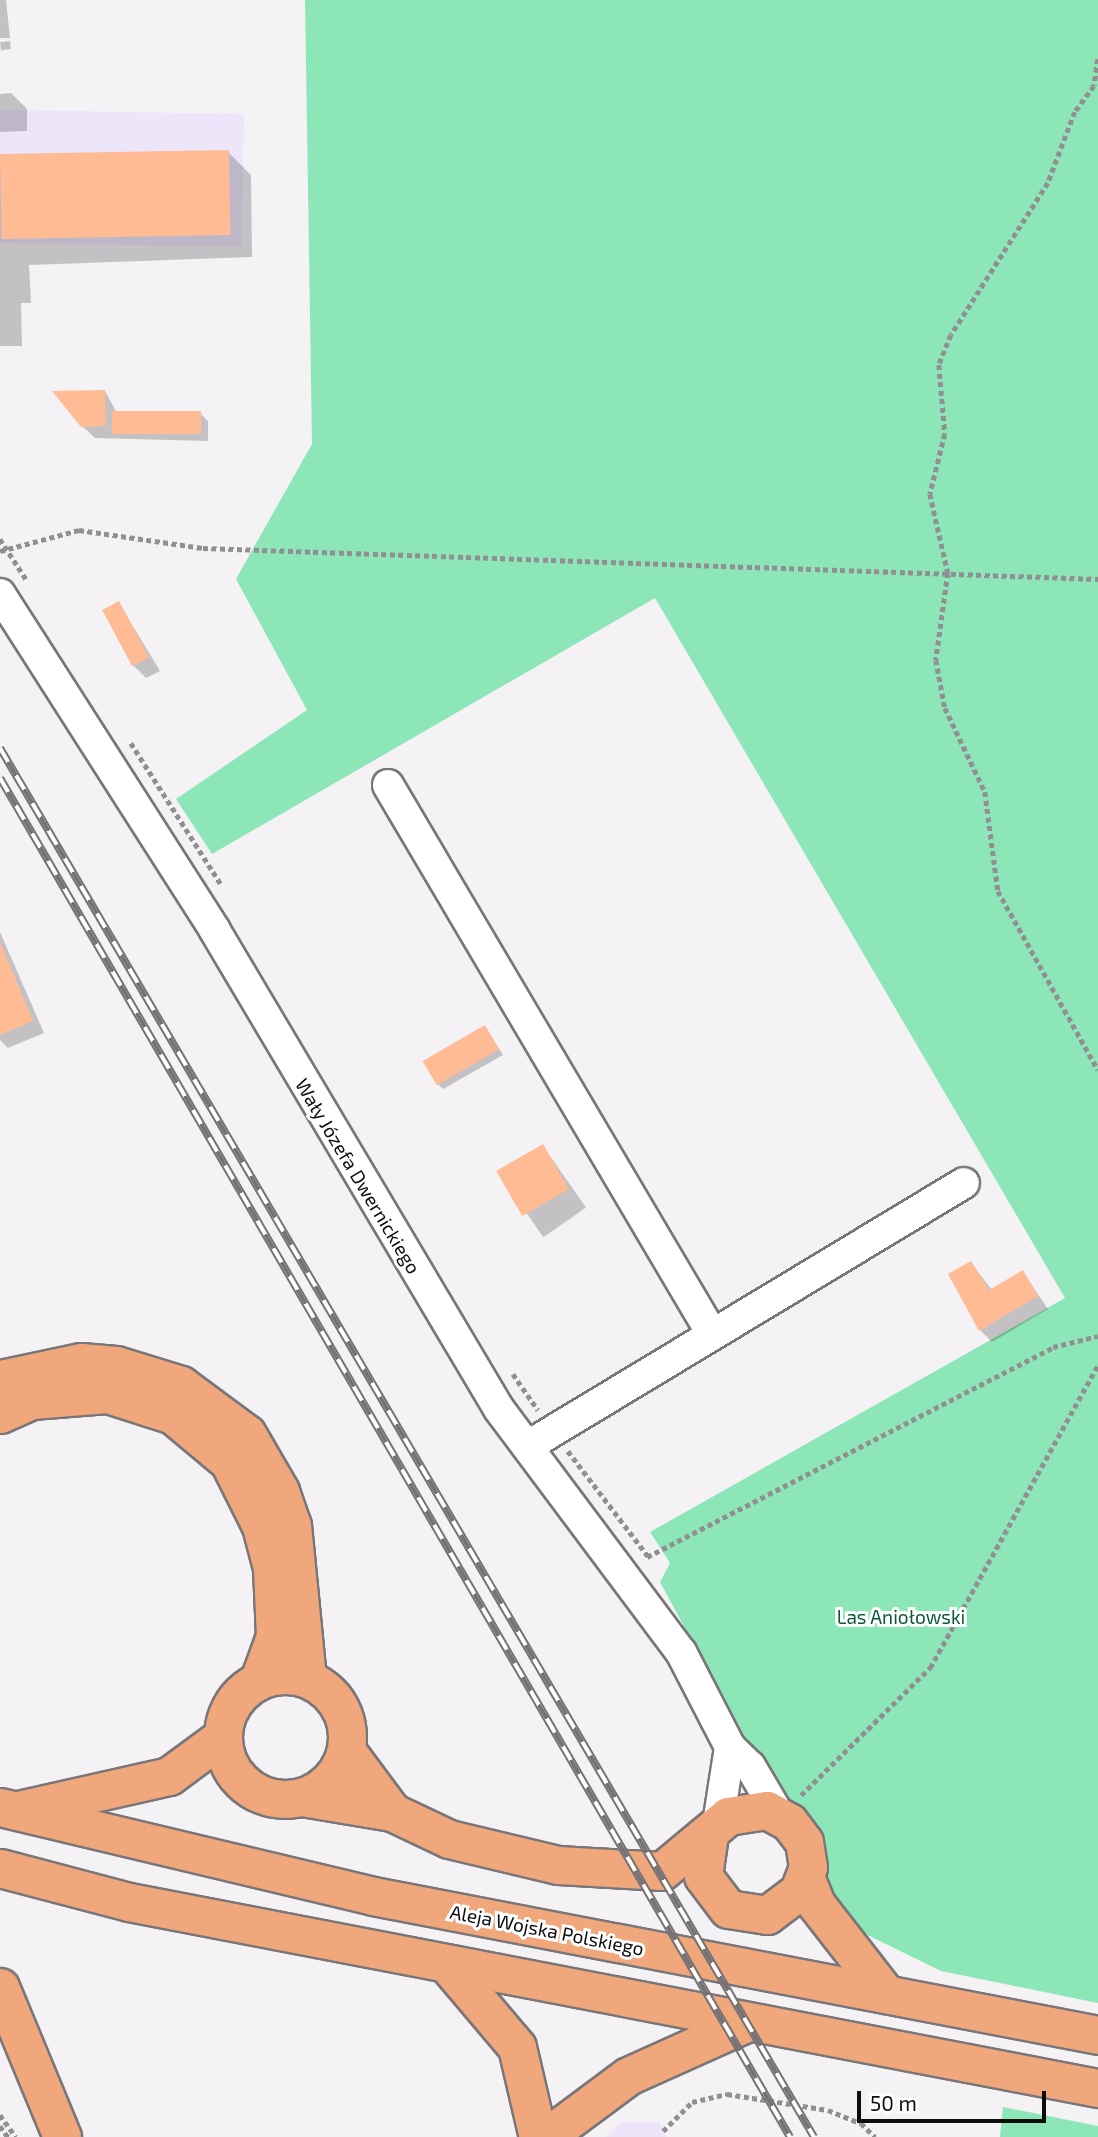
<!DOCTYPE html>
<html>
<head>
<meta charset="utf-8">
<style>
  body { margin:0 }
  #map { position:relative; width:1098px; height:2137px; overflow:hidden; background:#f5f2f6; font-family:"Exo 2",sans-serif }
  div>[style] { position:absolute }
  .industrial>* { inset:0; background:#ede5fa; transform-origin:0 0 }
  .green>* { inset:0; background:#8de6b7 }
  .shadow>* { inset:0; background:#0003; transform-origin:0 0 }
  .building>* { inset:0; background:#febb94; transform-origin:0 0 }
  .path>* { height:4.5px; margin-top:-2.25px; transform-origin:0; background:repeating-linear-gradient(90deg,#918f92 0 5px,transparent 0 8.5px) }
  .roads { filter:drop-shadow(2px 0 #797679) drop-shadow(-2px 0 #797679) drop-shadow(0 2px #797679) drop-shadow(0 -2px #797679) }
  .minor>* { height:30px; margin:-15px; padding:0 15px; transform-origin:15px; border-radius:15px; background:#fff }
  .major>* { height:37px; margin:-18.5px; padding:0 18.5px; transform-origin:18.5px; border-radius:18.5px; background:#f1a77c }
  .major>.ring { margin:-18.5px; padding:0; box-sizing:content-box; background:none; border:37px solid #f1a77c; border-radius:50% }
  .rail>* { height:8px; margin-top:-4px; transform-origin:0; background:repeating-linear-gradient(90deg,#fff 0 16px,#757375 0 32px); box-sizing:border-box; border-block:2px solid #757375 }
  span { translate:-50% -50%; white-space:nowrap; text-align:center; line-height:1.15; -webkit-text-stroke:6px #fff; paint-order:stroke }
  .street-label { font-size:19px; color:#0e0d0e }
  .park-label { font-size:19px; color:#0c593a }
  .scale { position:absolute; left:857px; top:2091px; width:189px; height:32px; box-sizing:border-box; border:4px solid #0e0d0e; border-top:0; padding-left:9px; font-size:21px; line-height:24px; white-space:nowrap; color:#0e0d0e; -webkit-text-stroke:5px #fff; paint-order:stroke }
</style>
</head>
<body>
<div id="map">
  <div class="industrial">
    <div style="left:244px;top:114px;width:133px;height:244px;rotate:91deg"></div>
    <div style="clip-path:polygon(621px 2122px,659px 2122px,666px 2137px,606px 2137px)"></div>
  </div>
  <div class="green">
    <div style="clip-path:polygon(305px 0,1098px 0,1098px 2003px,941px 1971px,845px 1924px,660px 1582px,670px 1563px,650px 1532px,1065px 1298px,655px 598px,212px 854px,176px 799px,307px 710px,236px 579px,312px 444px)"></div>
    <div style="clip-path:polygon(1003px 2107px,1098px 2126px,1098px 2137px,1000px 2137px)"></div>
  </div>
  <div class="shadow">
    <div style="clip-path:polygon(0 0,6px 0,10px 38px,0 38px)"></div>
    <div style="left:10px;top:41px;width:8px;height:10px;rotate:83deg"></div>
    <div style="clip-path:polygon(11px 93px,27px 109px,27px 131px,0 132px,0 94px)"></div>
    <div style="clip-path:polygon(228px 152px,251px 175px,252px 257px,29px 265px,31px 303px,21px 303px,22px 346px,0 346px,0 157px)"></div>
    <div style="clip-path:polygon(105px 391px,117px 413px,200px 413px,208px 421px,208px 441px,95px 438px,82px 426px)"></div>
    <div style="clip-path:polygon(119px 603px,160px 671px,146px 678px,134px 666px)"></div>
    <div style="clip-path:polygon(0 932px,44px 1033px,8px 1048px,0 1040px)"></div>
    <div style="clip-path:polygon(485px 1027px,503px 1055px,443px 1089px,438px 1084px)"></div>
    <div style="left:543px;top:1146px;width:75px;height:52px;rotate:55deg"></div>
    <div style="clip-path:polygon(971px 1263px,992px 1290px,1023px 1272px,1048px 1309px,992px 1342px,980px 1330px)"></div>
  </div>
  <div class="building">
    <div style="left:229px;top:150px;width:85px;height:229px;rotate:89deg"></div>
    <div style="clip-path:polygon(105px 390px,106px 426px,81px 427px,52px 391px)"></div>
    <div style="left:112px;top:411px;width:89px;height:23px"></div>
    <div style="left:119px;top:601px;width:64px;height:19px;rotate:62deg"></div>
    <div style="clip-path:polygon(0 942px,33px 1021px,0 1035px)"></div>
    <div style="left:485px;top:1025px;width:28px;height:72px;rotate:60deg"></div>
    <div style="left:543px;top:1144px;width:52px;height:54px;rotate:60deg"></div>
    <div style="clip-path:polygon(971px 1261px,989px 1290px,1023px 1270px,1038px 1296px,979px 1331px,948px 1274px)"></div>
  </div>
  <div class="path">
    <div style="left:1098px;top:59px;width:27px;rotate:98deg"></div>
    <div style="left:1094px;top:86px;width:32px;rotate:126deg"></div>
    <div style="left:1075px;top:112px;width:76px;rotate:110.8deg"></div>
    <div style="left:1048px;top:183px;width:180px;rotate:122.5deg"></div>
    <div style="left:951px;top:335px;width:32px;rotate:112deg"></div>
    <div style="left:939px;top:365px;width:69px;rotate:85deg"></div>
    <div style="left:945px;top:434px;width:62px;rotate:104deg"></div>
    <div style="left:930px;top:494px;width:81px;rotate:77.2deg"></div>
    <div style="left:948px;top:573px;width:88px;rotate:97.9deg"></div>
    <div style="left:936px;top:660px;width:49px;rotate:79.4deg"></div>
    <div style="left:945px;top:708px;width:93px;rotate:64.5deg"></div>
    <div style="left:985px;top:792px;width:100px;rotate:82.5deg"></div>
    <div style="left:998px;top:891px;width:205px;rotate:60.8deg"></div>
    <div style="left:0;top:539px;width:48px;rotate:57deg"></div>
    <div style="left:0;top:551px;width:82px;rotate:-14.9deg"></div>
    <div style="left:79px;top:530px;width:125px;rotate:8.3deg"></div>
    <div style="left:203px;top:548px;width:896px;rotate:1.98deg"></div>
    <div style="left:131px;top:743px;width:169px;rotate:57.5deg"></div>
    <div style="left:513px;top:1374px;width:44px;rotate:55.2deg"></div>
    <div style="left:568px;top:1451px;width:132px;rotate:52.7deg"></div>
    <div style="left:647px;top:1557px;width:457px;rotate:-27.3deg"></div>
    <div style="left:1053px;top:1347px;width:46px;rotate:-13.7deg"></div>
    <div style="left:801px;top:1795px;width:181px;rotate:-44.6deg"></div>
    <div style="left:930px;top:1668px;width:346px;rotate:-61deg"></div>
    <div style="left:0;top:2115px;width:27px;rotate:54deg"></div>
    <div style="left:0;top:2126px;width:14px;rotate:54deg"></div>
    <div style="left:663px;top:2131px;width:41px;rotate:-45deg"></div>
    <div style="left:692px;top:2102px;width:36px;rotate:-13deg"></div>
    <div style="left:727px;top:2094px;width:102px;rotate:9deg"></div>
    <div style="left:828px;top:2110px;width:35px;rotate:22deg"></div>
    <div style="left:861px;top:2123px;width:20px;rotate:45deg"></div>
  </div>
  <div class="roads">
    <div class="minor">
      <div style="left:0;top:594px;width:398px;rotate:57.4deg"></div>
      <div style="left:214px;top:929px;width:558px;rotate:59.3deg"></div>
      <div style="left:499px;top:1409px;width:304px;rotate:53.2deg"></div>
      <div style="left:681px;top:1652px;width:107px;rotate:62.7deg"></div>
      <div style="left:730px;top:1747px;width:28px;rotate:44deg"></div>
      <div style="left:750px;top:1766px;width:57px;rotate:59.4deg"></div>
      <div style="left:388px;top:785px;width:635px;rotate:59.44deg"></div>
      <div style="left:528px;top:1446px;width:509px;rotate:-31.1deg"></div>
      <div style="left:718px;top:1824px;width:78px;rotate:-81.1deg"></div>
    </div>
    <div class="major">
      <div style="left:0;top:1379px;width:83px;rotate:-11.9deg"></div>
      <div style="left:81px;top:1362px;width:35px;rotate:5deg"></div>
      <div style="left:116px;top:1365px;width:68px;rotate:17.1deg"></div>
      <div style="left:181px;top:1385px;width:82px;rotate:36.6deg"></div>
      <div style="left:247px;top:1434px;width:66px;rotate:59.9deg"></div>
      <div style="left:280px;top:1491px;width:36px;rotate:71deg"></div>
      <div style="left:292px;top:1525px;width:154px;rotate:84.4deg"></div>
      <div style="left:0;top:1414px;width:35px;rotate:-24deg"></div>
      <div style="left:32px;top:1400px;width:75px;rotate:-4.6deg"></div>
      <div style="left:107px;top:1394px;width:69px;rotate:17.7deg"></div>
      <div style="left:173px;top:1415px;width:73px;rotate:40deg"></div>
      <div style="left:229px;top:1462px;width:72px;rotate:63.4deg"></div>
      <div style="left:261px;top:1526px;width:43px;rotate:75.3deg"></div>
      <div style="left:272px;top:1568px;width:68px;rotate:87.5deg"></div>
      <div style="left:275px;top:1636px;width:47px;rotate:110deg"></div>
      <div class="ring" style="left:223px;top:1675px;width:87px;height:87px"></div>
      <div style="left:346px;top:1750px;width:77px;rotate:53.4deg"></div>
      <div style="left:302px;top:1797px;width:91px;rotate:9.5deg"></div>
      <div style="left:392px;top:1812px;width:63px;rotate:25.3deg"></div>
      <div style="left:449px;top:1839px;width:112px;rotate:13.4deg"></div>
      <div style="left:558px;top:1865px;width:104px;rotate:3.3deg"></div>
      <div style="left:0;top:1807px;width:383px;rotate:13.4deg"></div>
      <div style="left:373px;top:1896px;width:738px;rotate:10.85deg"></div>
      <div style="left:18px;top:1810px;width:155px;rotate:-12.7deg"></div>
      <div style="left:169px;top:1776px;width:66px;rotate:-36.3deg"></div>
      <div style="left:0;top:1868px;width:133px;rotate:14.8deg"></div>
      <div style="left:129px;top:1902px;width:987px;rotate:10.87deg"></div>
      <div style="left:662px;top:1871px;width:86px;rotate:-39.8deg"></div>
      <div style="left:728px;top:1816px;width:39px;rotate:-9deg"></div>
      <div style="left:767px;top:1810px;width:25px;rotate:29deg"></div>
      <div style="left:789px;top:1822px;width:25px;rotate:53deg"></div>
      <div style="left:804px;top:1842px;width:25px;rotate:81deg"></div>
      <div style="left:808px;top:1867px;width:26px;rotate:111deg"></div>
      <div style="left:799px;top:1891px;width:40px;rotate:143deg"></div>
      <div style="left:767px;top:1915px;width:39px;rotate:-171deg"></div>
      <div style="left:728px;top:1909px;width:41px;rotate:-127.1deg"></div>
      <div style="left:703px;top:1876px;width:41px;rotate:-81.7deg"></div>
      <div style="left:806px;top:1879px;width:27px;rotate:68deg"></div>
      <div style="left:816px;top:1904px;width:114px;rotate:52.1deg"></div>
      <div style="left:446px;top:1963px;width:110px;rotate:49.8deg"></div>
      <div style="left:517px;top:2047px;width:92px;rotate:76.9deg"></div>
      <div style="left:0;top:1987px;width:162px;rotate:67.5deg"></div>
      <div style="left:546px;top:2137px;width:102px;rotate:-36.6deg"></div>
      <div style="left:628px;top:2076px;width:132px;rotate:-24.2deg"></div>
    </div>
  </div>
  <div class="rail">
    <div style="left:0;top:748px;width:1610px;rotate:59.63deg"></div>
    <div style="left:0;top:778px;width:1572px;rotate:59.83deg"></div>
  </div>
  <div class="street-label">
    <span style="left:358px;top:1176px;rotate:59deg">Wały Józefa Dwernickiego</span>
    <span style="left:547px;top:1930px;rotate:11deg">Aleja Wojska Polskiego</span>
  </div>
  <div class="park-label">
    <span style="left:901px;top:1617px">Las Aniołowski</span>
  </div>
  <div class="scale">50 m</div>
</div>
</body>
</html>
